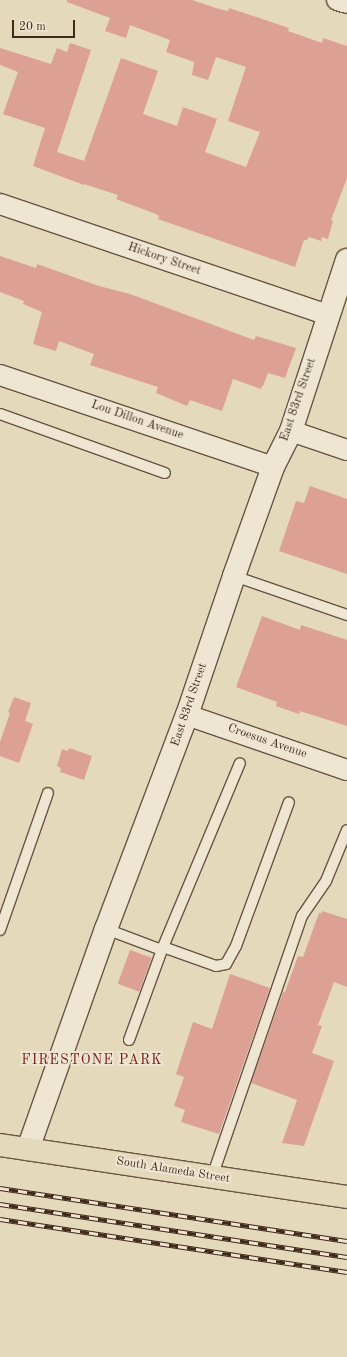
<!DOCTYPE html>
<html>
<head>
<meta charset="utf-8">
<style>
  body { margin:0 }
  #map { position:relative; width:347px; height:1357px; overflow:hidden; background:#e5d9bc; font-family:"Old Standard TT",serif }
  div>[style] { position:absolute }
  .building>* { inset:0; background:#dca094; transform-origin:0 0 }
  .roads { filter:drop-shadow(1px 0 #695442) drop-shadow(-1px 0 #695442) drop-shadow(0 1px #695442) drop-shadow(0 -1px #695442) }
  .service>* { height:10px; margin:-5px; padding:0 5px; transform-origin:5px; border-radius:5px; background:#eee6d3 }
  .minor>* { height:20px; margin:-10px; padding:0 10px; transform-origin:10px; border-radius:10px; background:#eee6d3 }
  .tertiary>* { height:22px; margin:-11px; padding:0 11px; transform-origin:11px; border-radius:11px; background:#eee6d3 }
  .primary>* { height:22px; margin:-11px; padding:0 11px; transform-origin:11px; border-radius:11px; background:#e5d9bc }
  .rail>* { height:4.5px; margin-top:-2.25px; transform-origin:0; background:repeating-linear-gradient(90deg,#eee6d3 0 9px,#40281a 0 18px); box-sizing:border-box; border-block:1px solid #40281a }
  span { translate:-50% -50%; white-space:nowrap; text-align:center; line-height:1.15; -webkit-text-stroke:4px #eee6d3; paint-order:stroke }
  .street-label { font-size:12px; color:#40281a }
  .quarter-label { font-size:14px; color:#7a1f14; letter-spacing:1px }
  .scale { position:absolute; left:12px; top:20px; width:63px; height:18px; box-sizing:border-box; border:2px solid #40281a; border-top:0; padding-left:5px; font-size:12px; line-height:14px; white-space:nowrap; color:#40281a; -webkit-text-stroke:3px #eee6d3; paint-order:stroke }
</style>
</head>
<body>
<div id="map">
  <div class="building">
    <div style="clip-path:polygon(67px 0,192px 0,219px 9px,228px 11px,229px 8px,289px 28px,288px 31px,322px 43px,323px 38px,347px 46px,347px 178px,331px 220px,333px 221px,328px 239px,322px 237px,321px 241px,309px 237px,307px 240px,304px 240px,295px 267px,158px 219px,159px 216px,156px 214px,116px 199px,118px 195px,84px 184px,84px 185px,33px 166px,45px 128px,3px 114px,18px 72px,0 65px,0 48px,51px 64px,57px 48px,67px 52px,70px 43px,91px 50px,57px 152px,84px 161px,121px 58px,158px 71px,143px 114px,177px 126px,183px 107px,217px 119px,205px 152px,246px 167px,260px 132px,228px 121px,246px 67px,216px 57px,208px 80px,192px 75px,194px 62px,166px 52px,170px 40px,130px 25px,126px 38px,105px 31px,110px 18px,67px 2px)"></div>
    <div style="clip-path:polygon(0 256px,36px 268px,37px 264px,99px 286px,130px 294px,254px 340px,256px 336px,296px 348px,285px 378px,268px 373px,263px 386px,262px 386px,261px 389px,233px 379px,222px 411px,190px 400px,187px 406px,156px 393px,158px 387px,90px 365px,94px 354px,59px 341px,56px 351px,33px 344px,42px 312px,23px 304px,24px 301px,0 292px)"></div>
    <div style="clip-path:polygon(310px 486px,347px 499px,347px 574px,279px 551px,296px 501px,304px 503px)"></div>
    <div style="clip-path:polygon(262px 616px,300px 630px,301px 625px,347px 640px,347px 726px,300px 711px,299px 714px,276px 706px,277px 702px,236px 687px)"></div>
    <div style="clip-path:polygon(14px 697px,31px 703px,25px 721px,33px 724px,19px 763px,0 756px,0 742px,10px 713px,8px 712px)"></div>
    <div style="clip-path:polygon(69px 748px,92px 756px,84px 780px,60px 772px,61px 768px,57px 766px,62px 749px,68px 751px)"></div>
    <div style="clip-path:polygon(322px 911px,347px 919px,347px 987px,334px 982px,318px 1025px,322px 1026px,312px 1053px,334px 1061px,304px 1146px,282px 1143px,297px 1100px,251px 1083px,283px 992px,285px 992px,298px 956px,303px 957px,319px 913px,321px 914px)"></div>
    <div style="left:130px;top:950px;width:23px;height:36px;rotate:20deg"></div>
    <div style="clip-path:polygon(230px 974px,270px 988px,219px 1134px,181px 1122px,185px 1110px,174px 1106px,184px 1077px,176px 1074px,193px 1022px,212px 1029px)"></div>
  </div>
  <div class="roads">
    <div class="service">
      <div style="left:0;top:414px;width:175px;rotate:19.7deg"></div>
      <div style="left:234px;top:576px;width:120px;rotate:19deg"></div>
      <div style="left:106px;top:929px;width:57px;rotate:20.7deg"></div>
      <div style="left:159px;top:949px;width:4px;rotate:-27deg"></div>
      <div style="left:163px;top:947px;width:56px;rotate:19.7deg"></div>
      <div style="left:216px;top:966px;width:10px;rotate:-11deg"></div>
      <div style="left:226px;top:964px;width:21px;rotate:-61deg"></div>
      <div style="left:236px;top:946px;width:153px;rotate:-69.8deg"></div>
      <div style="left:0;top:930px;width:145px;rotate:-70.7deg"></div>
      <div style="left:129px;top:1040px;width:99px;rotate:-69.9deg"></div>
      <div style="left:163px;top:947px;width:199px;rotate:-67.3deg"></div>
      <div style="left:212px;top:1177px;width:276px;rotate:-71deg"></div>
      <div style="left:302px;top:916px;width:42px;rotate:-55.6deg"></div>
      <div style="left:326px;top:881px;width:55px;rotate:-67.6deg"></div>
    </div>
    <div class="minor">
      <div style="left:337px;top:0;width:10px;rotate:17deg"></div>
      <div style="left:0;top:204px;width:346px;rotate:18.7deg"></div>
      <div style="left:0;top:375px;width:288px;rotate:18.6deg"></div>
      <div style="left:291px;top:431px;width:59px;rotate:18.7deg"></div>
      <div style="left:187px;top:715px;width:169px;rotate:19deg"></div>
    </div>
    <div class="tertiary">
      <div style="left:28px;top:1149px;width:233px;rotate:-70.5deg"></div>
      <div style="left:106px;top:929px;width:229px;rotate:-69.3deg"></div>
      <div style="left:187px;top:715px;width:147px;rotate:-71.3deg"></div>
      <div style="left:234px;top:576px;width:116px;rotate:-70.3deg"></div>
      <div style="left:273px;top:467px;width:40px;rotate:-63.4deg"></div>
      <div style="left:291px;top:431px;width:180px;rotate:-71.9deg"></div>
    </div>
    <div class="primary">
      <div style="left:0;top:1145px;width:351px;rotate:8.5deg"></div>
    </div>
  </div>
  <div class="rail">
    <div style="left:0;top:1188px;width:351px;rotate:8.7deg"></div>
    <div style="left:0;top:1204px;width:351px;rotate:8.7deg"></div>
    <div style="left:0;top:1219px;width:351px;rotate:8.7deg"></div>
  </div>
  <div class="street-label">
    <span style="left:164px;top:260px;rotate:19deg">Hickory Street</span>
    <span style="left:299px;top:400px;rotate:-71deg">East 83rd Street</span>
    <span style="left:137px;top:421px;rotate:19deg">Lou Dillon Avenue</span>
    <span style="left:190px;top:705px;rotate:-71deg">East 83rd Street</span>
    <span style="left:267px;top:742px;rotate:19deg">Croesus Avenue</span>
    <span style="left:173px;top:1171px;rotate:9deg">South Alameda Street</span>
  </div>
  <div class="quarter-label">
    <span style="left:92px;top:1060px">FIRESTONE PARK</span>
  </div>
  <div class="scale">20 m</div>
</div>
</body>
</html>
